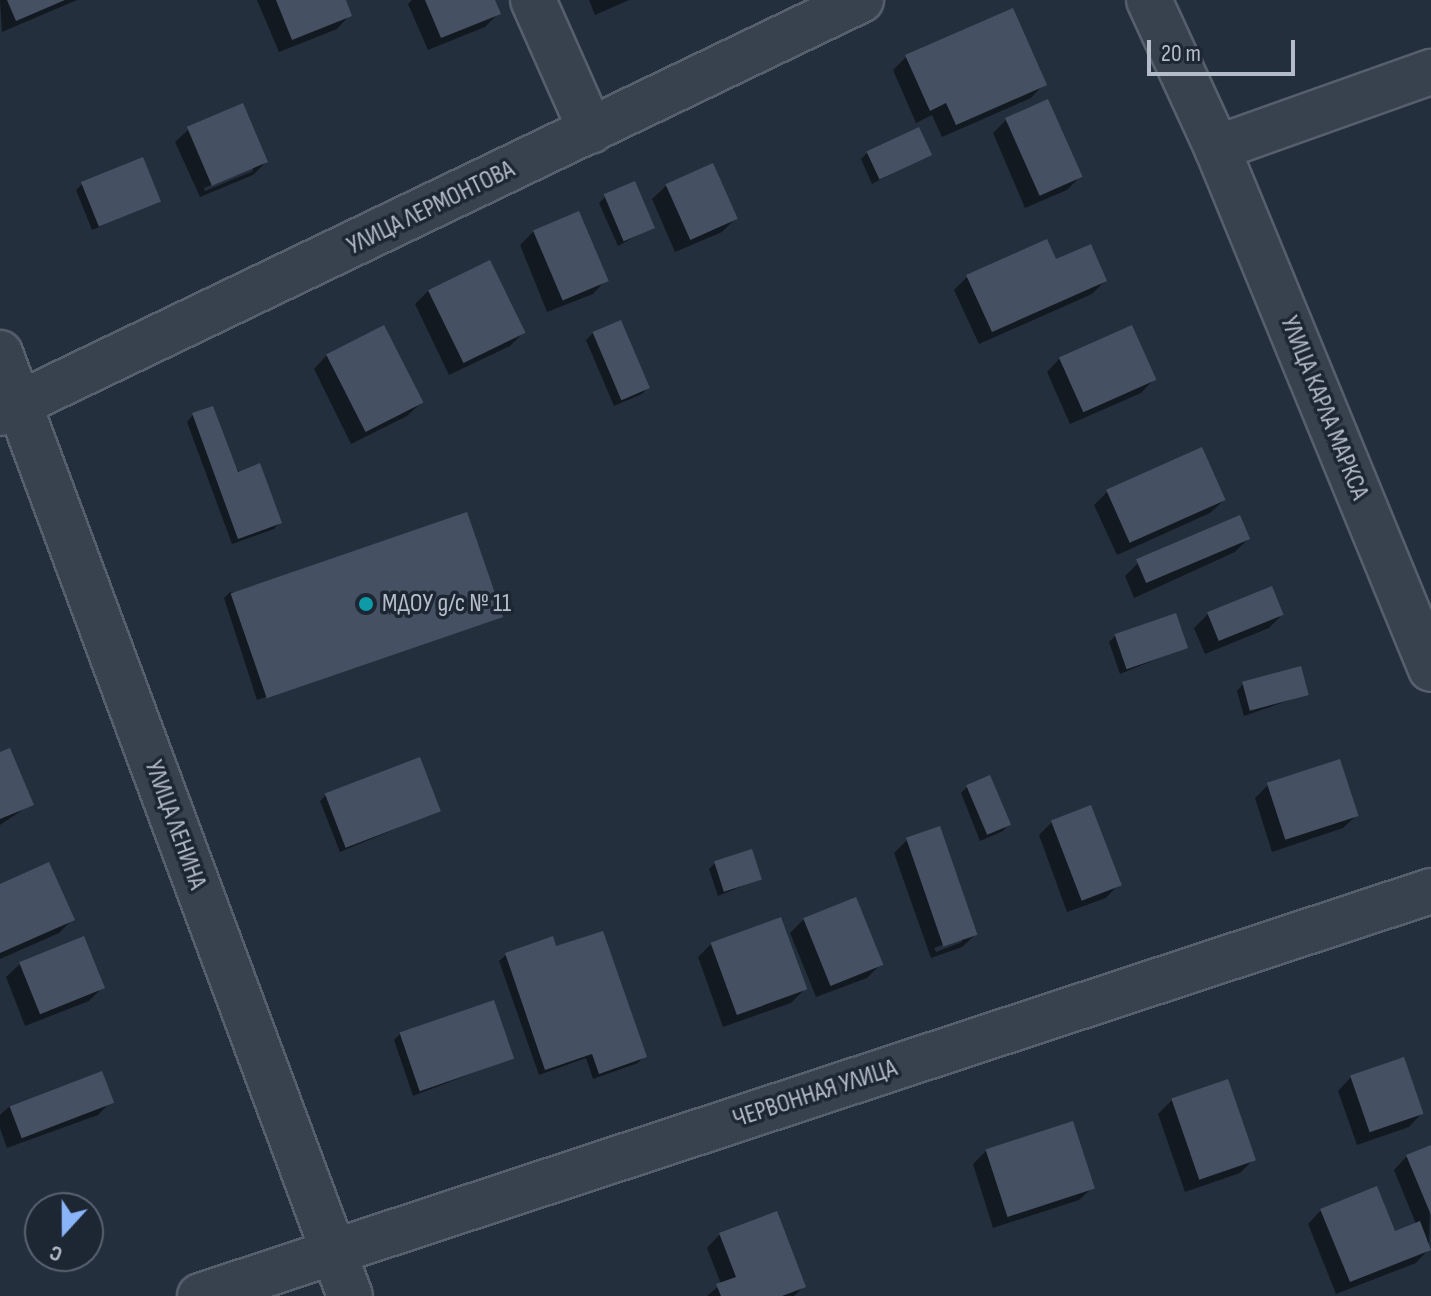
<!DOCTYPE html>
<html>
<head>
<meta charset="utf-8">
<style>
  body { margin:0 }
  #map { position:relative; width:1431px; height:1296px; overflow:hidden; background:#242f3e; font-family:"Sofia Sans Condensed",sans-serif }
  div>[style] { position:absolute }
  .shadow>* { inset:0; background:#0007 }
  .building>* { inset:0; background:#455162; transform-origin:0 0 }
  .roads { filter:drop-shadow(2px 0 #565f6c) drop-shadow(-2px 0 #565f6c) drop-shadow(0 2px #565f6c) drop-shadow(0 -2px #565f6c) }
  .minor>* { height:44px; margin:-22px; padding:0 22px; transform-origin:22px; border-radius:22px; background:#38414e }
  .dots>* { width:22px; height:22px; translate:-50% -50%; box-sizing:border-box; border:4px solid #1d2633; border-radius:50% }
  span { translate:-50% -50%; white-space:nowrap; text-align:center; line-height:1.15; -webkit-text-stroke:7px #1d2633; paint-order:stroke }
  .street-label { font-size:26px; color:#b4bcc9 }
  .poi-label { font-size:26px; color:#b4bcc9 }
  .left { translate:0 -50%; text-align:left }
  .north { position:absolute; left:24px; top:1192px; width:80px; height:80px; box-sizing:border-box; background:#1d2633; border:2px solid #59626f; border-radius:50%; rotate:201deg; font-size:22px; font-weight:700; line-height:32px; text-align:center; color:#b4bcc9 }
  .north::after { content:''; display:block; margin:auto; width:28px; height:36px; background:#8ab4f8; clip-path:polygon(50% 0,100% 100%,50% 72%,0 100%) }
  .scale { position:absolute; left:1147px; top:40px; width:148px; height:36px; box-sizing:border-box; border:4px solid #b4bcc9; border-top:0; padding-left:10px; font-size:24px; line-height:28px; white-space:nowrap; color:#b4bcc9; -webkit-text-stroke:6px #1d2633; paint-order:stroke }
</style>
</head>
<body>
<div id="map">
  <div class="shadow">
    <div style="clip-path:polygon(0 0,77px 0,2px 32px)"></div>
    <div style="clip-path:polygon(257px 0,344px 0,350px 15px,337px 29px,279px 52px)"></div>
    <div style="clip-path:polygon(412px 0,493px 0,499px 13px,485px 27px,428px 50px,408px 4px)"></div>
    <div style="clip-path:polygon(589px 0,629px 0,595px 15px)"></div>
    <div style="clip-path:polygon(906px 57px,1044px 84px,1031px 98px,942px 137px,932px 115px,916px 123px,893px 70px)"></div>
    <div style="clip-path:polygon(1006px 120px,1080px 177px,1067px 190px,1025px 208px,993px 133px)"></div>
    <div style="clip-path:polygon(evenodd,189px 129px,266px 162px,253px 175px,200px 197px,175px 142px,189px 129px,253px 167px,253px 171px,205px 191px,204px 188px,253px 167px)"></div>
    <div style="clip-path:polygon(867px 153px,930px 154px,872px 184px,861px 159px)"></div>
    <div style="clip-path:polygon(712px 166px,735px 219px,722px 232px,675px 252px,652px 199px,666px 186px)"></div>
    <div style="clip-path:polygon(82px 184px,159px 200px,92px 230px,76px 190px)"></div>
    <div style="clip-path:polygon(606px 196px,652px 227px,618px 246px,599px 203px)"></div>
    <div style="clip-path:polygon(534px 231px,606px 280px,593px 294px,547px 312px,520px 245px)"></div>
    <div style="clip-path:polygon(1055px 262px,1105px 281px,1092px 294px,979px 344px,954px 290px,967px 277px)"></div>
    <div style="clip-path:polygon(429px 290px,523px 333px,510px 346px,449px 375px,415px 304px)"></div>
    <div style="clip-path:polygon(593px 333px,648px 388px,642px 394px,614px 406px,586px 340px)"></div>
    <div style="clip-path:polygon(327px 355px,421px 403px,407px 416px,351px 444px,314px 369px)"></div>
    <div style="clip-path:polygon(1060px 358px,1154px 379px,1141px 393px,1070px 424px,1047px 372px)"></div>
    <div style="clip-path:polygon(193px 415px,280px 522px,274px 529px,232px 544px,187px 422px)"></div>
    <div style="clip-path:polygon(1107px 492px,1224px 500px,1210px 513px,1117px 555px,1094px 505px)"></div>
    <div style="clip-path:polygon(1248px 539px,1235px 552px,1134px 598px,1125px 576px,1138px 563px)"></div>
    <div style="clip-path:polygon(230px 592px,500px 617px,257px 700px,224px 598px)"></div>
    <div style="clip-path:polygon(1208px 614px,1282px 615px,1269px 628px,1205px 654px,1194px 628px)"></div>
    <div style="clip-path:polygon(1115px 636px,1186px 647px,1120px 674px,1109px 642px)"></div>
    <div style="clip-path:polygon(1243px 684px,1307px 694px,1244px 716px,1237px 691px)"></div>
    <div style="clip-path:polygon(0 755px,31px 804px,0 825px)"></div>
    <div style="clip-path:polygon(1268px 785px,1357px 815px,1343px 828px,1272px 852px,1255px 798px)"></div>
    <div style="clip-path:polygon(967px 787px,1009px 824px,1003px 831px,980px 841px,961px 793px)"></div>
    <div style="clip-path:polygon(326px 795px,438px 811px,340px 852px,320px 801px)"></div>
    <div style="clip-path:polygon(1052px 822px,1119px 884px,1106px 898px,1067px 912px,1039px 835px)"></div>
    <div style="clip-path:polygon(evenodd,907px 840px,976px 934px,962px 947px,931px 958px,894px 853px,907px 840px,962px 938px,962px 942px,936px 952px,934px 948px,962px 938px)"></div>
    <div style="clip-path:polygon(715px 863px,760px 879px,718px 896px,709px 869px)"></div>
    <div style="clip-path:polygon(0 886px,72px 920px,59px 933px,0 959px)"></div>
    <div style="clip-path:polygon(804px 919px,880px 965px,867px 978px,816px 997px,790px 933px)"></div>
    <div style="clip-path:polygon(83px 939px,102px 988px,89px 1001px,25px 1026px,6px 977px,20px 964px)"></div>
    <div style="clip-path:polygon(711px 944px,805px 989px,791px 1003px,723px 1027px,698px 957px)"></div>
    <div style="clip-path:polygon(555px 949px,644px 1056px,638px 1063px,593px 1079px,586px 1058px,539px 1075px,499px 961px,506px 955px)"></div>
    <div style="clip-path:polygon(400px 1034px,512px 1058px,413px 1096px,394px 1040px)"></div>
    <div style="clip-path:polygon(1351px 1077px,1422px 1113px,1409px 1127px,1357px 1145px,1338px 1091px)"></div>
    <div style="clip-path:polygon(1226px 1082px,1253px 1160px,1240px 1173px,1185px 1192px,1158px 1114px,1172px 1100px)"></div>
    <div style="clip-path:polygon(111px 1102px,98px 1115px,7px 1148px,0 1128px,0 1115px,10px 1106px)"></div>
    <div style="clip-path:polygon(1431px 1147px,1429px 1249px,1416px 1263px,1336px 1294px,1308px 1224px,1321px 1210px,1394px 1233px,1416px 1224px,1394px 1170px,1407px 1156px)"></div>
    <div style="clip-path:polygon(986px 1151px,1093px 1187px,1079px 1200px,993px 1228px,973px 1164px)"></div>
    <div style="clip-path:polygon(720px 1234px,803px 1287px,794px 1296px,707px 1296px,721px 1284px,707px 1248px)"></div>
  </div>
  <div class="building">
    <div style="clip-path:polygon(7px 0,65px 0,16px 21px)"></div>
    <div style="clip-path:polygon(276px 0,346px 0,352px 16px,292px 40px)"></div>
    <div style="clip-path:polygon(425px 0,495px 0,501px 14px,441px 38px)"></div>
    <div style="clip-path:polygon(1013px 8px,1047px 85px,956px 125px,946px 103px,930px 111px,905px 55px)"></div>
    <div style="left:1048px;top:99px;width:85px;height:47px;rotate:66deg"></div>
    <div style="left:243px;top:103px;width:64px;height:61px;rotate:67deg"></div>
    <div style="left:919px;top:127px;width:31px;height:58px;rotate:65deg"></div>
    <div style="left:143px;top:157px;width:48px;height:67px;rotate:68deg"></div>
    <div style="left:713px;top:163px;width:61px;height:52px;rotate:66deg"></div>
    <div style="left:635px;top:181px;width:51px;height:34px;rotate:67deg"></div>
    <div style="left:579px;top:211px;width:76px;height:50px;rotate:67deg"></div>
    <div style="clip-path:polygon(1047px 239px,1056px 259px,1091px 244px,1107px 281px,992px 332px,966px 275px)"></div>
    <div style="left:490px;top:260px;width:81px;height:69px;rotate:64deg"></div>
    <div style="left:621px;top:320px;width:74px;height:31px;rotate:67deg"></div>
    <div style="left:384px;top:325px;width:87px;height:65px;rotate:63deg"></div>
    <div style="left:1132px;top:325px;width:60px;height:80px;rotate:66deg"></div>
    <div style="clip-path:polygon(213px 406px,238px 472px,260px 463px,282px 523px,238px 539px,192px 413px)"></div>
    <div style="left:1202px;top:447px;width:58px;height:105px;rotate:66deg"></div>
    <div style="left:467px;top:512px;width:111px;height:250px;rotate:71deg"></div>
    <div style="left:1240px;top:515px;width:26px;height:113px;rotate:67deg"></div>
    <div style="left:1272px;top:586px;width:31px;height:70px;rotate:68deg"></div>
    <div style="left:1176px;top:613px;width:37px;height:65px;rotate:71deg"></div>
    <div style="left:1301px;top:666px;width:30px;height:61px;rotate:75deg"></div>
    <div style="clip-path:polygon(10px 748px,34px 805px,0 819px,0 752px)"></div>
    <div style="left:420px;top:757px;width:58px;height:102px;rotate:69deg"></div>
    <div style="left:1340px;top:759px;width:60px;height:77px;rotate:72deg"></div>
    <div style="left:990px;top:775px;width:54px;height:26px;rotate:67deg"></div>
    <div style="left:1091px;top:805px;width:86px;height:43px;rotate:69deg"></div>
    <div style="left:940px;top:826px;width:115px;height:36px;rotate:71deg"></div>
    <div style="left:752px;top:849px;width:32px;height:40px;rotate:72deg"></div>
    <div style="clip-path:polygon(49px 862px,75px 920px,0 953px,0 884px)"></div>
    <div style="left:856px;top:897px;width:73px;height:57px;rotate:68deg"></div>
    <div style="left:781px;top:917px;width:77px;height:75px;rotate:70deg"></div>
    <div style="clip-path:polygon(603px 931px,647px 1057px,599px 1074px,592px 1054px,545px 1070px,505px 953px,553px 936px,556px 946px)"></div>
    <div style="left:84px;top:936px;width:56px;height:70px;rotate:68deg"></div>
    <div style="left:494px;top:1000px;width:62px;height:100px;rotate:71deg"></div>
    <div style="left:1404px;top:1057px;width:60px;height:57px;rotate:71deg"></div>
    <div style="left:102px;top:1071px;width:34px;height:99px;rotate:69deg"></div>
    <div style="left:1228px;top:1079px;width:86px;height:60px;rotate:71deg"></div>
    <div style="left:1073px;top:1121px;width:71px;height:92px;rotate:72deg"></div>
    <div style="clip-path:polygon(1431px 1145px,1431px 1215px,1406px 1155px)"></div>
    <div style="clip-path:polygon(1377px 1186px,1395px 1231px,1420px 1221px,1431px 1250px,1350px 1282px,1320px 1209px)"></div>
    <div style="clip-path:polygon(777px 1211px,806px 1287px,782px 1296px,721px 1296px,716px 1284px,736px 1277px,719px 1233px)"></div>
  </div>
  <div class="roads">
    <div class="minor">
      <div style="left:533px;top:0;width:143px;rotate:66.1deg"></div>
      <div style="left:1149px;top:0;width:163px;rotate:65.3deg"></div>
      <div style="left:1217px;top:148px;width:563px;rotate:67.67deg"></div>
      <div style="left:1217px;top:148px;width:227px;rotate:-19.6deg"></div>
      <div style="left:0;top:353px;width:1006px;rotate:69.64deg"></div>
      <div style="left:0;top:413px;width:955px;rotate:-25.63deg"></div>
      <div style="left:200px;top:1296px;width:1296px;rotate:-18.21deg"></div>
    </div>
  </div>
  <div class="dots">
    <div style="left:366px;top:604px;background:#0f9aa8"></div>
  </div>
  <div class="street-label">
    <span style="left:431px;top:208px;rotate:-26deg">УЛИЦА ЛЕРМОНТОВА</span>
    <span style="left:1324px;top:408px;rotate:68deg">УЛИЦА КАРЛА МАРКСА</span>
    <span style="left:175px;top:825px;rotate:70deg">УЛИЦА ЛЕНИНА</span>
    <span style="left:815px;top:1094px;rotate:-18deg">ЧЕРВОННАЯ УЛИЦА</span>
  </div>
  <div class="poi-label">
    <span class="left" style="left:382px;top:604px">МДОУ д/с № 11</span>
  </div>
  <div class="north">С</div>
  <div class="scale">20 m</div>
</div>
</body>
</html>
